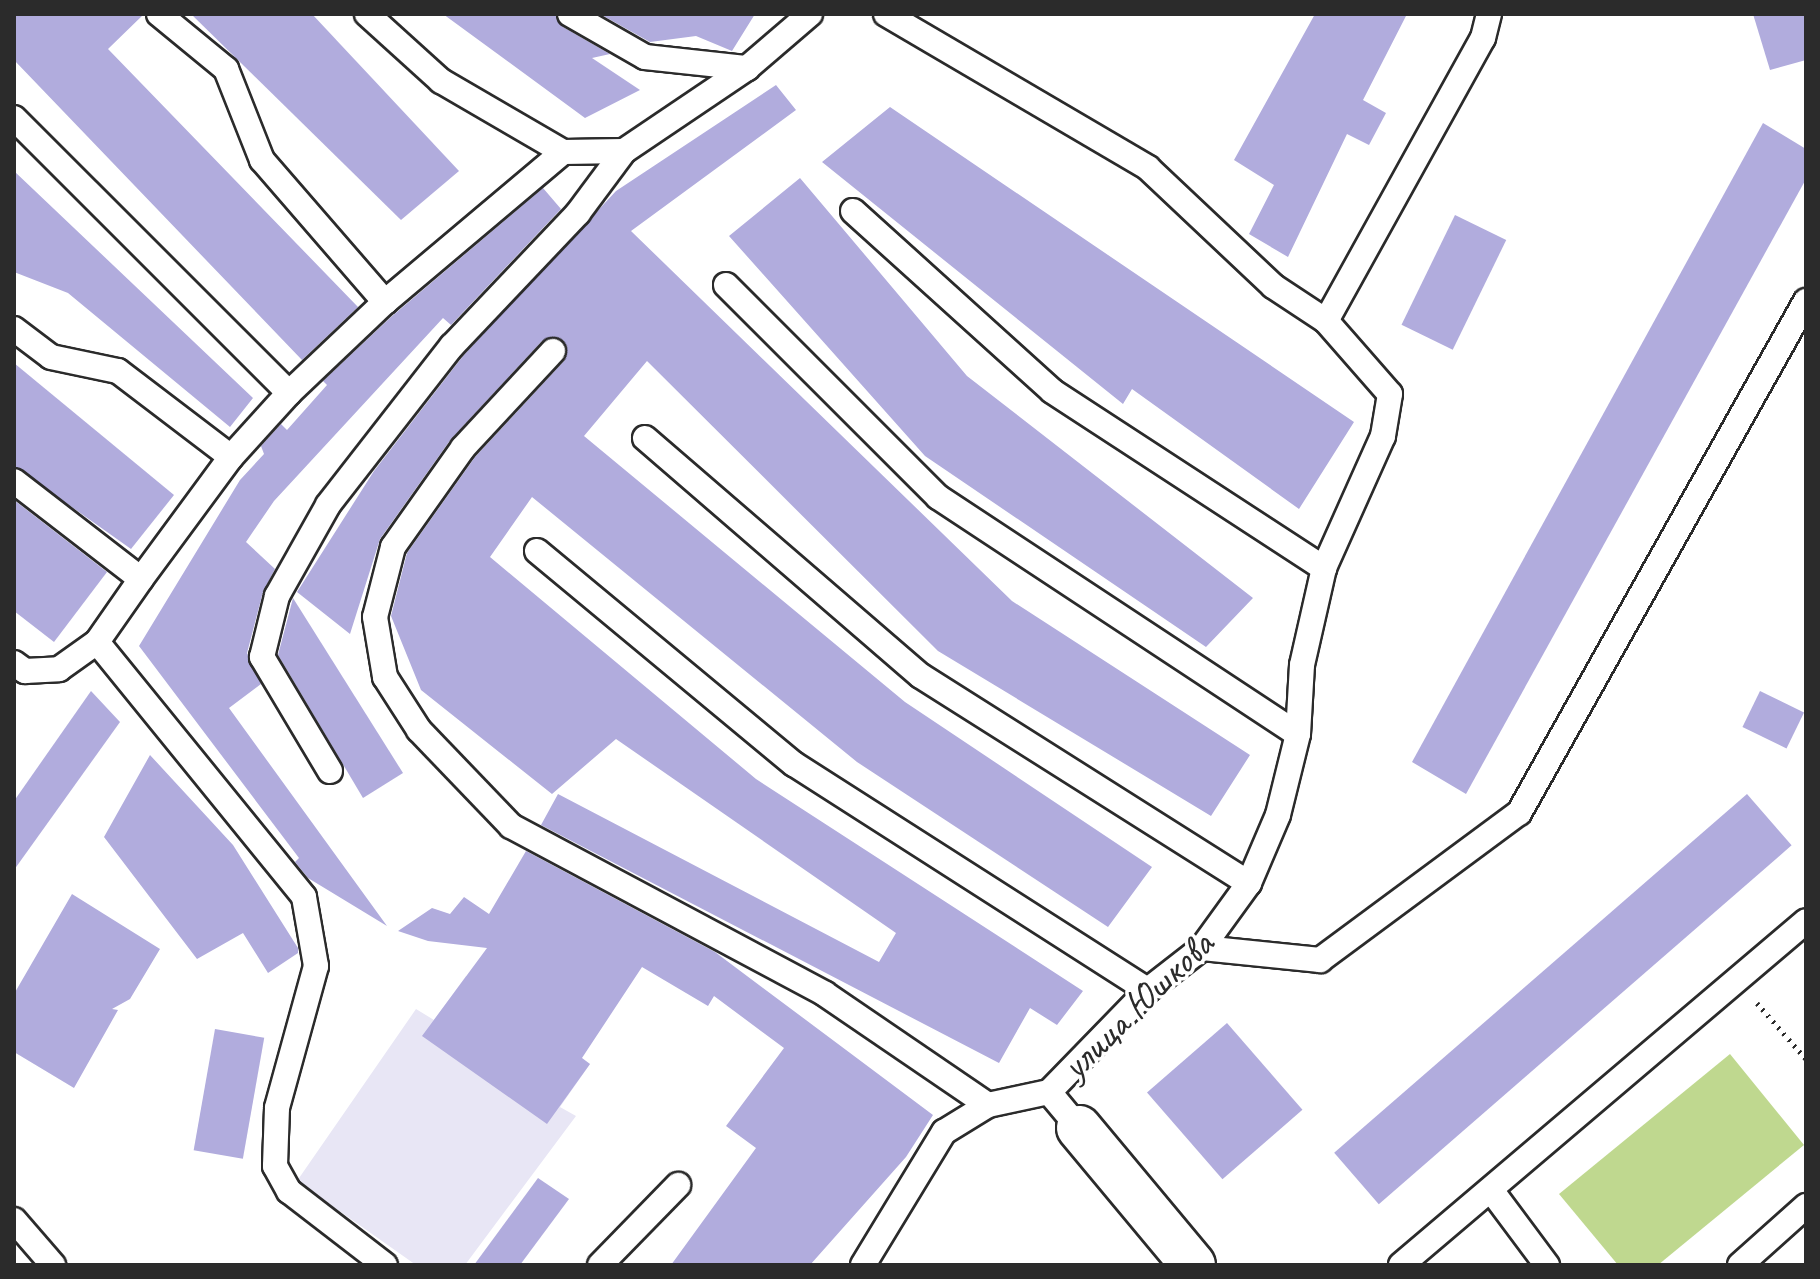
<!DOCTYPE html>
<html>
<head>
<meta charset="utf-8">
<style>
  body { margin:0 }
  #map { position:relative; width:1820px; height:1279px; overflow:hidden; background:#fff; font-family:Caveat,sans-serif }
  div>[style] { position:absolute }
  .built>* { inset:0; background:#e8e6f5 }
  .green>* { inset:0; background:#bfd88f }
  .building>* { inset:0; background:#b1acdd; transform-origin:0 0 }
  .path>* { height:5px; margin-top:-2.5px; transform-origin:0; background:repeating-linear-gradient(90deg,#2b2b2b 0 2px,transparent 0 8px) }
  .roads { filter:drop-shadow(2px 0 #2b2b2b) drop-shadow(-2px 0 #2b2b2b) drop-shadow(0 2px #2b2b2b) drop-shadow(0 -2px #2b2b2b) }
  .service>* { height:24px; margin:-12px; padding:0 12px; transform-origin:12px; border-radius:12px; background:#fff }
  .minor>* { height:44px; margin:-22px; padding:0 22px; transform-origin:22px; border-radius:22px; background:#fff }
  span { translate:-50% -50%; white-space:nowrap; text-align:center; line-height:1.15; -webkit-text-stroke:7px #fff; paint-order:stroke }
  .street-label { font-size:40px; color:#2b2b2b }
  .frame { position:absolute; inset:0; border:16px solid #2b2b2b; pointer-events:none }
</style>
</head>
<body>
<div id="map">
  <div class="built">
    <div style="clip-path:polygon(466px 976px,590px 1064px,560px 1107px,576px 1116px,465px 1265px,416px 1265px,297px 1181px,416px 1009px,434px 1020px)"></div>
  </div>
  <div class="green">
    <div style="clip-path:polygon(1730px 1054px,1804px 1145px,1658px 1265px,1618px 1265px,1559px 1194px)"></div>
  </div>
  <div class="building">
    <div style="clip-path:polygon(14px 14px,144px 14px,108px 49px,358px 307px,302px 360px,14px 60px)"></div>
    <div style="clip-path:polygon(191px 14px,312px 14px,459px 171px,401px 220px)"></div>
    <div style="clip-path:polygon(443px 14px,555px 14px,563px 27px,610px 54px,592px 58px,640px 90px,585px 118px)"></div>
    <div style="clip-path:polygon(600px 14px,755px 14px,732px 51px,696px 36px,650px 42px)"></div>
    <div style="clip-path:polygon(1315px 14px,1407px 14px,1363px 100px,1386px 113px,1369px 145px,1347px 134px,1288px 257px,1249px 234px,1274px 185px,1234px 160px)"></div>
    <div style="clip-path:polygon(1753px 14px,1806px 14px,1806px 60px,1770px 70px)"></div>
    <div style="clip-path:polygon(776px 85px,796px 110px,631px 231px,1012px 601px,1250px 755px,1211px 816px,938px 651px,647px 361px,584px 436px,905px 702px,1152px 867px,1108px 927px,857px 762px,532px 497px,490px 557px,756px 779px,1083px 991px,1057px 1025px,1030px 1008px,999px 1063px,541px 825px,558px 794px,879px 962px,896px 933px,616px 739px,552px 794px,421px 690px,391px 616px,407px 553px,475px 457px,564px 361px,567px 347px,563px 340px,542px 341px,451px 439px,380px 539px,350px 634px,297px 592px,374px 471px,463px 356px,616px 191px)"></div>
    <div style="clip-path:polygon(890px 107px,1354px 422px,1299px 509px,1132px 389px,1123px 404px,822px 162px)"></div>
    <div style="clip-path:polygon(1763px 123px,1806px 149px,1806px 179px,1466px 794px,1412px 762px)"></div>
    <div style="clip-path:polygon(14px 171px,253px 398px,230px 427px,68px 293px,14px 272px)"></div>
    <div style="clip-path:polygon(800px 178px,967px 376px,1253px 598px,1206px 647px,925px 456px,729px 236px)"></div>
    <div style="clip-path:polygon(543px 188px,561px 209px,451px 325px,443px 318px,274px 501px,246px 542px,275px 569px,263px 592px,247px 653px,261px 684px,229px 708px,387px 926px,308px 878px,295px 862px,299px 858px,139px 646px,240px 480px,264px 454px,261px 446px,281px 424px,287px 430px,327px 385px,323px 381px,391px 317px)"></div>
    <div style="left:1455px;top:215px;width:57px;height:122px;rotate:26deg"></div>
    <div style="clip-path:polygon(14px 363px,174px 495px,131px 549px,14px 466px)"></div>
    <div style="clip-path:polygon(14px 500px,107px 572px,54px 642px,14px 611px)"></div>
    <div style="clip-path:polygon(293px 598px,403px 773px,363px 798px,278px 655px)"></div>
    <div style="clip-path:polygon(91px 691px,120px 722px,14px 870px,14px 801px)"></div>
    <div style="left:1760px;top:691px;width:49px;height:40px;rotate:26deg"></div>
    <div style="clip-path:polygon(150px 755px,233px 845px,298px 948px,298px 953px,268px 973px,243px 933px,197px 959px,104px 837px)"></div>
    <div style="left:1747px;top:794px;width:68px;height:547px;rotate:49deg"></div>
    <div style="clip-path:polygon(526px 851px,715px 952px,933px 1115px,906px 1157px,810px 1265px,671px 1265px,756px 1148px,726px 1126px,784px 1048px,714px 996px,708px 1006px,642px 967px,582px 1058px,590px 1064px,547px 1124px,422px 1036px,487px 948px,428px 941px,398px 931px,432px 908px,450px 914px,464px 897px,489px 914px)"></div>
    <div style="clip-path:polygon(72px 894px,160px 949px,130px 999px,112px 1009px,118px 1010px,74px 1088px,14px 1052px,14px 994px)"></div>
    <div style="left:1227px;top:1023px;width:115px;height:106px;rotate:49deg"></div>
    <div style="left:215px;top:1029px;width:50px;height:123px;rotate:10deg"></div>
    <div style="clip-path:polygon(538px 1178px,569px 1199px,520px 1265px,474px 1265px)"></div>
  </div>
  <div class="path">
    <div style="left:1757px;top:1003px;width:74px;rotate:48.8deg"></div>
  </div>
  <div class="roads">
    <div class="service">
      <div style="left:159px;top:14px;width:87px;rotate:39.4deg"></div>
      <div style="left:226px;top:69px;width:98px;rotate:68.4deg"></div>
      <div style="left:262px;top:160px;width:188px;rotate:49.1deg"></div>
      <div style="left:367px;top:14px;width:100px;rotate:42.2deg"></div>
      <div style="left:441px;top:81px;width:141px;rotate:30.2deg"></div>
      <div style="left:570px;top:14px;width:86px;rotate:29.8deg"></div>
      <div style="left:645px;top:57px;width:103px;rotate:6.2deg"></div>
      <div style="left:886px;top:14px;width:304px;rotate:30.4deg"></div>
      <div style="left:1148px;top:168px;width:172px;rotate:43.3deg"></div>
      <div style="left:1273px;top:286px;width:64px;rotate:33.4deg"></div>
      <div style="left:1326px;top:321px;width:97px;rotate:48.8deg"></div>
      <div style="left:1390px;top:394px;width:43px;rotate:99.5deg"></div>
      <div style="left:1383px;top:436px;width:145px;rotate:114.1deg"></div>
      <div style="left:1324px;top:568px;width:99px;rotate:102.8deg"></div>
      <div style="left:1302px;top:665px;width:69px;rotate:93.3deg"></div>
      <div style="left:1298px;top:734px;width:83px;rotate:103.9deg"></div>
      <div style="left:1278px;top:815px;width:74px;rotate:113.1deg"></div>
      <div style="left:1249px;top:883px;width:80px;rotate:125.9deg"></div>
      <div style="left:1202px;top:948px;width:68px;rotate:142.1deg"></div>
      <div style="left:1148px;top:990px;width:142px;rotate:134.1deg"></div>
      <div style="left:1049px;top:1092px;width:47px;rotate:50.2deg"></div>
      <div style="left:14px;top:118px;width:389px;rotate:45deg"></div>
      <div style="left:853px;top:211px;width:268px;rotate:42.1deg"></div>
      <div style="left:1052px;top:391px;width:325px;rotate:33.1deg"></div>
      <div style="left:726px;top:285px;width:300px;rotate:45deg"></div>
      <div style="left:938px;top:497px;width:431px;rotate:33.4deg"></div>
      <div style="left:1326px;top:321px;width:324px;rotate:-61deg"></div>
      <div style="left:1483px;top:38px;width:25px;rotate:-76deg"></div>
      <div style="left:14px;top:329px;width:46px;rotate:37.1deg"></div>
      <div style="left:51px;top:357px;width:68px;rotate:11.8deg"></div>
      <div style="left:118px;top:371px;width:142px;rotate:37.3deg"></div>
      <div style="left:553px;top:351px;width:132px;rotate:132.9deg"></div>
      <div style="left:463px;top:448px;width:121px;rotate:125.3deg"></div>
      <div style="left:393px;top:547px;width:72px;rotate:104.4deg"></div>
      <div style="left:375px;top:617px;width:61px;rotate:80.5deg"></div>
      <div style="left:385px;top:677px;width:63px;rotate:57.3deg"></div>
      <div style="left:419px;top:730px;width:133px;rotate:46.2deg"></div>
      <div style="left:511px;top:826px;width:356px;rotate:28.1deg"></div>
      <div style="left:825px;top:994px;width:197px;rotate:34.3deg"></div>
      <div style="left:645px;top:438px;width:364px;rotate:40.8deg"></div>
      <div style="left:921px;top:676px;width:388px;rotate:32.3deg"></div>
      <div style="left:14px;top:481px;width:160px;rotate:37.7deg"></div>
      <div style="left:141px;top:579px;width:152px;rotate:-53.6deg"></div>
      <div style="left:231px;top:457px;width:86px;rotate:-47.8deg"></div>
      <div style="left:289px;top:393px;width:132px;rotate:-43.5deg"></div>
      <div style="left:385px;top:302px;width:233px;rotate:-40.1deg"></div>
      <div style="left:563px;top:152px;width:61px;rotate:-0.9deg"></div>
      <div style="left:624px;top:151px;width:148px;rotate:-34deg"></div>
      <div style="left:747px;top:68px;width:83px;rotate:-40.6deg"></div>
      <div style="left:537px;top:551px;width:334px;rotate:39.7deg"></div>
      <div style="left:794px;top:764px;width:420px;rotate:32.6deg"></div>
      <div style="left:97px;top:642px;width:328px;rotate:50.9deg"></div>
      <div style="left:304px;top:897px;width:70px;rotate:80.1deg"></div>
      <div style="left:316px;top:966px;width:147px;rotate:105.4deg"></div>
      <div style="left:277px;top:1108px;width:58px;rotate:92deg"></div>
      <div style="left:275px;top:1166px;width:29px;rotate:61deg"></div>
      <div style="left:289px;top:1191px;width:121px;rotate:37.6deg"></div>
      <div style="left:14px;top:663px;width:14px;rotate:36deg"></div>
      <div style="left:25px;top:671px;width:34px;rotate:-3deg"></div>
      <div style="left:59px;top:669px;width:47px;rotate:-35.4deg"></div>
      <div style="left:97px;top:642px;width:77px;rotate:-55.1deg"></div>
      <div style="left:330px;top:771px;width:133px;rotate:-120.8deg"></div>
      <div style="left:262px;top:657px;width:63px;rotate:-76.2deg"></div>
      <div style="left:277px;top:596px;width:104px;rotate:-60.7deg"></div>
      <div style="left:328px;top:505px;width:202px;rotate:-52.1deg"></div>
      <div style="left:452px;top:346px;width:183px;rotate:-46.5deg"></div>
      <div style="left:578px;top:213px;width:77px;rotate:-53.4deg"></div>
      <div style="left:1202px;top:948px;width:119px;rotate:5.8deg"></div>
      <div style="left:1320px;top:960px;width:247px;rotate:-36.5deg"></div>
      <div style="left:1519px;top:813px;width:587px;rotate:-60.73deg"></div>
      <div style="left:1491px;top:1190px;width:94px;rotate:53.3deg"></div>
      <div style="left:14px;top:1220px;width:60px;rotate:49.1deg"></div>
      <div style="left:600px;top:1265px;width:112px;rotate:-45.7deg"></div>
      <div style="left:863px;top:1265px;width:156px;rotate:-58.7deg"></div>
      <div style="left:944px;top:1132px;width:52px;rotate:-31.5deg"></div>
      <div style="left:988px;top:1105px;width:62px;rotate:-12deg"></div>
      <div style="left:1401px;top:1265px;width:531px;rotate:-40.34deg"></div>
      <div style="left:1740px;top:1265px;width:89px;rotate:-41.8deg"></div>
    </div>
    <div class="minor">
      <div style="left:1079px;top:1128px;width:178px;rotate:50.2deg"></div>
    </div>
  </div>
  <div class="street-label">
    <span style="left:1137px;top:1005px;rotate:-44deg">улица Юшкова</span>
  </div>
  <div class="frame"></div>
</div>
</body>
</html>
